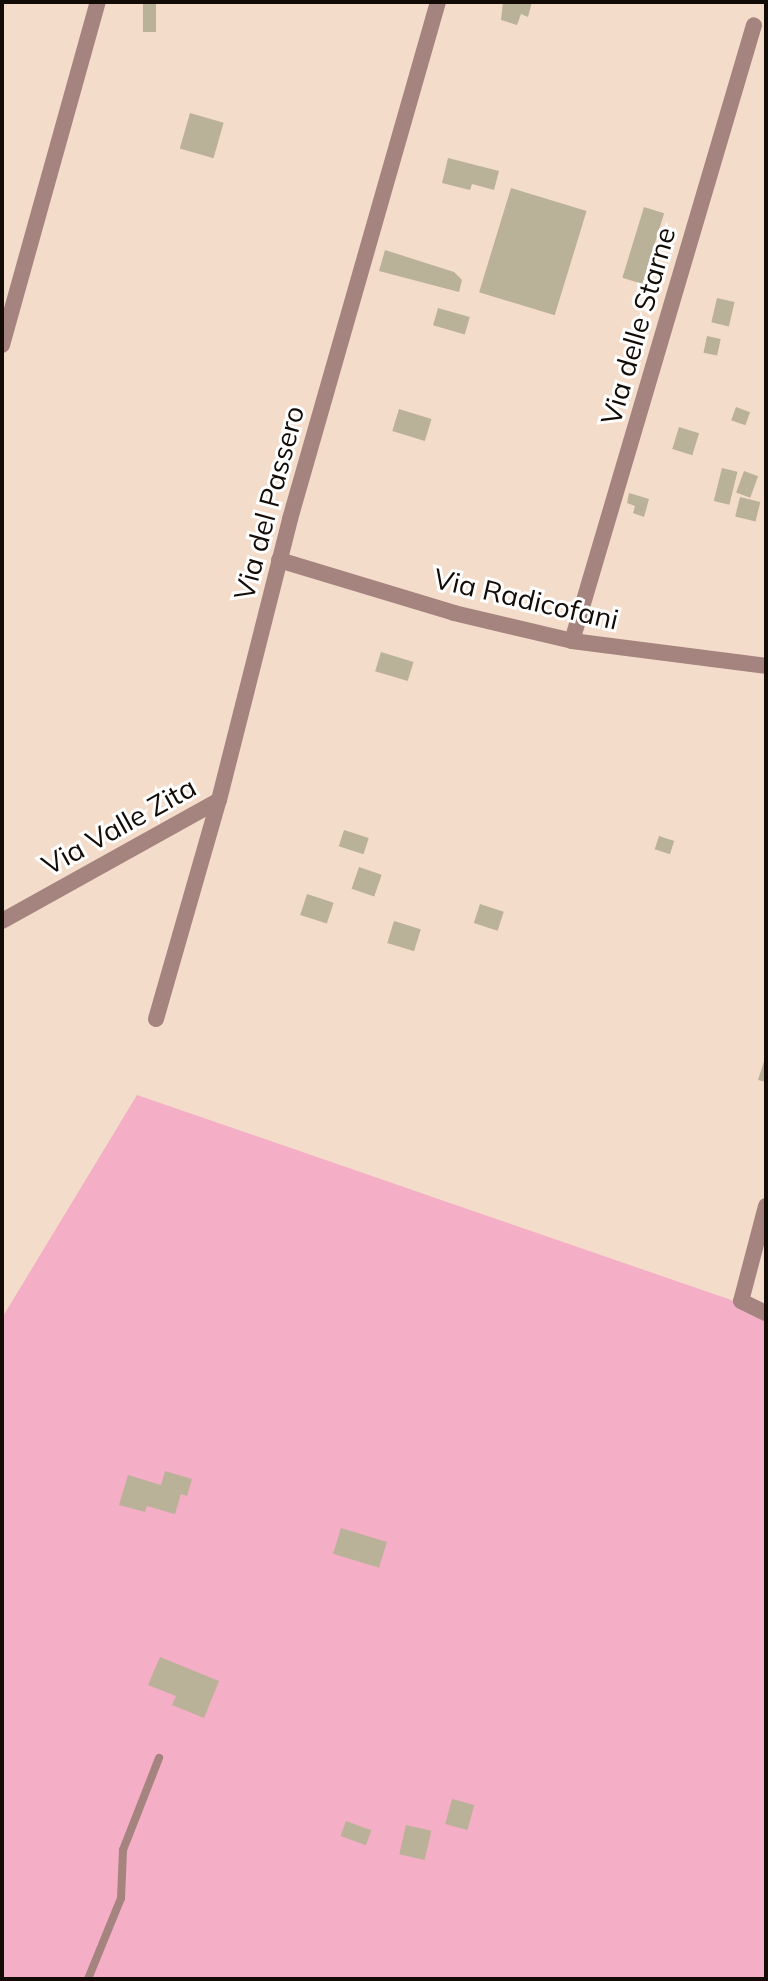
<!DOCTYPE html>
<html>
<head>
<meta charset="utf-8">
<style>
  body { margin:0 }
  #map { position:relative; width:768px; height:1981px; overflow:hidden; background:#f4dcca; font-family:Mulish,sans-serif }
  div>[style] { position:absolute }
  .green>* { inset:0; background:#f4aec6 }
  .building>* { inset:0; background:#bab199; transform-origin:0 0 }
  .service>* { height:8px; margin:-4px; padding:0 4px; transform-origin:4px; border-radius:4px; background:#a5837e }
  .minor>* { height:16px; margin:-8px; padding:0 8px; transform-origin:8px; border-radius:8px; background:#a5837e }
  span { translate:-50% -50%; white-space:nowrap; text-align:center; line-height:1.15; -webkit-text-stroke:6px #fff; paint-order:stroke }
  .street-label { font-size:28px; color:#120b06 }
  .frame { position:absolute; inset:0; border:4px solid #120b06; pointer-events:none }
</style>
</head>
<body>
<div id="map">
  <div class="green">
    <div style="clip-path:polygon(137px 1095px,766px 1312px,766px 1979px,2px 1979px,2px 1318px)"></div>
  </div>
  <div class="building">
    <div style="left:143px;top:2px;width:13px;height:30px"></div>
    <div style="clip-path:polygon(503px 2px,532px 2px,528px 17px,521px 14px,517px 25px,501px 20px)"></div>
    <div style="left:190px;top:113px;width:35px;height:37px;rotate:16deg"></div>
    <div style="clip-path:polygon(448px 158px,499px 171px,494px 190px,472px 184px,470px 190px,442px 183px)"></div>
    <div style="left:511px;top:188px;width:79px;height:109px;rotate:17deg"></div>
    <div style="left:644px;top:207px;width:21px;height:74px;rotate:17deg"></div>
    <div style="clip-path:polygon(385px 250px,454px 272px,462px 280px,459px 292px,379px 271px)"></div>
    <div style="left:717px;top:298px;width:18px;height:25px;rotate:13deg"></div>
    <div style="left:438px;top:308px;width:33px;height:18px;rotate:16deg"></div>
    <div style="left:707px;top:336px;width:14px;height:17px;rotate:12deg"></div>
    <div style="left:736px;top:407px;width:15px;height:14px;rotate:20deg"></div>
    <div style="left:399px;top:409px;width:34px;height:23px;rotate:17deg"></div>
    <div style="left:679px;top:427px;width:21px;height:23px;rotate:17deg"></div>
    <div style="left:722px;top:468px;width:16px;height:34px;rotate:14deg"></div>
    <div style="left:744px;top:471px;width:15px;height:23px;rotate:20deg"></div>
    <div style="clip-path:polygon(629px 493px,649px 499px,644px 517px,633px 513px,635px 506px,627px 503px)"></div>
    <div style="left:740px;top:497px;width:21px;height:20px;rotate:14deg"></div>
    <div style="left:381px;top:652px;width:34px;height:20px;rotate:17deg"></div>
    <div style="left:344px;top:830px;width:26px;height:17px;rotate:18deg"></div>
    <div style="left:659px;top:836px;width:16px;height:14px;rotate:18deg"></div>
    <div style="left:359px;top:867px;width:24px;height:23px;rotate:19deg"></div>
    <div style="left:307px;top:894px;width:28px;height:22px;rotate:18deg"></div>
    <div style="left:480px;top:904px;width:25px;height:20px;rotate:18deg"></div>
    <div style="left:394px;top:921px;width:28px;height:23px;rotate:17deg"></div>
    <div style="clip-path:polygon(765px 1058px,766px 1058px,766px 1082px,758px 1080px)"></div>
    <div style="clip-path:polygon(165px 1471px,192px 1479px,187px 1496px,181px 1494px,175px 1514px,147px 1506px,145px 1512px,119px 1505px,128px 1475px,161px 1485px)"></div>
    <div style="left:341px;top:1528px;width:48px;height:27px;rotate:17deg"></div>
    <div style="clip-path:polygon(160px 1657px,219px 1681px,204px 1718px,172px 1705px,176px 1696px,148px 1685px)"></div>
    <div style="left:452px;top:1799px;width:23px;height:26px;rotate:15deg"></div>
    <div style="left:346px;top:1821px;width:27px;height:16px;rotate:20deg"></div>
    <div style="left:406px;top:1825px;width:26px;height:30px;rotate:13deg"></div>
  </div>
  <div class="service">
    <div style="left:88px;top:1979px;width:87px;rotate:-67.8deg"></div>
    <div style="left:121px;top:1898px;width:48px;rotate:-87.6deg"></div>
    <div style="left:123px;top:1850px;width:99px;rotate:-68.6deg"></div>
  </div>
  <div class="minor">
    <div style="left:2px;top:345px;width:356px;rotate:-74.4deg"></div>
    <div style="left:279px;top:560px;width:183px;rotate:16.8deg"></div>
    <div style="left:454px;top:613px;width:121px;rotate:13.3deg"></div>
    <div style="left:572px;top:641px;width:196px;rotate:7.3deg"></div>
    <div style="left:572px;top:641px;width:642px;rotate:-73.54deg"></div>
    <div style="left:2px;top:921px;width:248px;rotate:-29.1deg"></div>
    <div style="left:156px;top:1019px;width:228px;rotate:-74deg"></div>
    <div style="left:219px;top:800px;width:290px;rotate:-75.8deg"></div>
    <div style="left:290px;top:519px;width:538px;rotate:-74.03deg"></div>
    <div style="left:766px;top:1206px;width:98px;rotate:104.7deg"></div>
    <div style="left:741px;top:1301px;width:28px;rotate:26deg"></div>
  </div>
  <div class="street-label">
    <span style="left:638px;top:326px;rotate:-74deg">Via delle Starne</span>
    <span style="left:269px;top:503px;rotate:-75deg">Via del Passero</span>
    <span style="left:526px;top:599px;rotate:13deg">Via Radicofani</span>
    <span style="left:119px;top:826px;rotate:-29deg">Via Valle Zita</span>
  </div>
  <div class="frame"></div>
</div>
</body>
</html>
